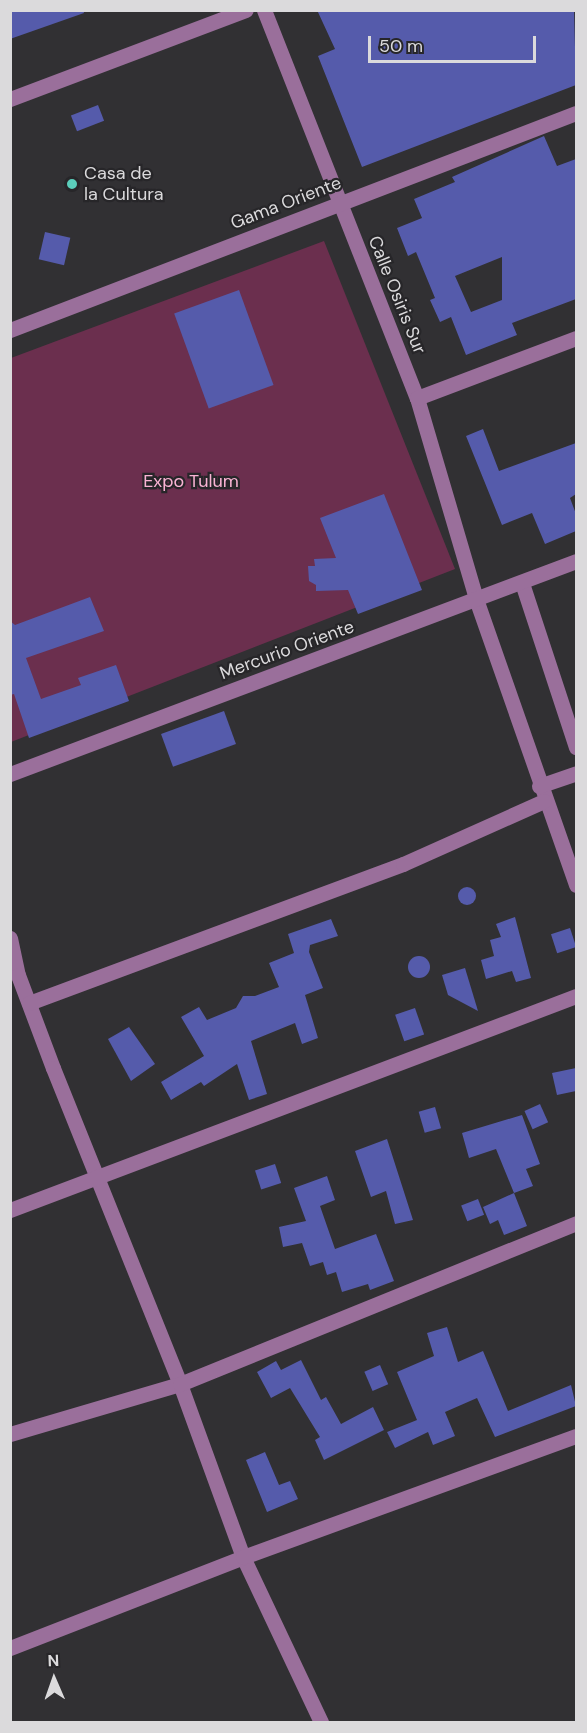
<!DOCTYPE html>
<html>
<head>
<meta charset="utf-8">
<style>
  body { margin:0 }
  #map { position:relative; width:587px; height:1733px; overflow:hidden; background:#313033; font-family:"DM Sans",sans-serif }
  div>[style] { position:absolute }
  .green>* { inset:0; background:#6b2f4e }
  .building>* { inset:0; background:#555bab; transform-origin:0 0 }
  .round { border-radius:50% }
  .minor>* { height:15px; margin:-7.5px; padding:0 7.5px; transform-origin:7.5px; border-radius:7.5px; background:#9a6f9b }
  .dots>* { width:16px; height:16px; translate:-50% -50%; box-sizing:border-box; border:3px solid #272629; border-radius:50% }
  span { translate:-50% -50%; white-space:nowrap; text-align:center; line-height:1.15; -webkit-text-stroke:4.5px #272629; paint-order:stroke }
  .poi-label { font-size:18px; color:#dbdadc }
  .left { translate:0 -50%; text-align:left }
  .street-label { font-size:18px; color:#dbdadc }
  .park-label { font-size:18px; color:#fab3d4 }
  .frame { position:absolute; inset:0; border:12px solid #dbdadc; pointer-events:none }
  .north { position:absolute; left:24px; top:1649px; width:60px; height:60px; -webkit-text-stroke:4px #272629; paint-order:stroke; rotate:358deg; font-size:16px; font-weight:700; line-height:24px; text-align:center; color:#dbdadc }
  .north::after { content:''; display:block; margin:auto; width:21px; height:27px; background:#dbdadc; clip-path:polygon(50% 0,100% 100%,50% 72%,0 100%) }
  .scale { position:absolute; left:368px; top:36px; width:168px; height:27px; box-sizing:border-box; border:3px solid #dbdadc; border-top:0; padding-left:8px; font-size:18px; line-height:21px; white-space:nowrap; color:#dbdadc; -webkit-text-stroke:4px #272629; paint-order:stroke }
</style>
</head>
<body>
<div id="map">
  <div class="green">
    <div style="clip-path:polygon(324px 241px,455px 569px,11px 742px,11px 358px)"></div>
  </div>
  <div class="building">
    <div style="clip-path:polygon(10px 10px,83px 10px,84px 13px,10px 39px)"></div>
    <div style="clip-path:polygon(317px 10px,574px 10px,576px 85px,362px 167px,318px 56px,335px 49px)"></div>
    <div style="left:98px;top:105px;width:17px;height:29px;rotate:69deg"></div>
    <div style="clip-path:polygon(evenodd,544px 136px,557px 166px,576px 159px,576px 299px,512px 323px,517px 335px,466px 355px,451px 317px,440px 322px,430px 300px,435px 298px,416px 252px,408px 256px,397px 228px,422px 218px,414px 199px,455px 182px,452px 177px,544px 136px,502px 257px,502px 300px,471px 312px,455px 276px,502px 257px)"></div>
    <div style="left:45px;top:232px;width:26px;height:28px;rotate:13deg"></div>
    <div style="left:239px;top:290px;width:101px;height:69px;rotate:70deg"></div>
    <div style="clip-path:polygon(483px 429px,499px 471px,576px 443px,576px 494px,570px 498px,576px 514px,576px 531px,545px 544px,532px 513px,502px 525px,466px 436px)"></div>
    <div style="clip-path:polygon(384px 494px,422px 590px,358px 614px,348px 590px,316px 591px,316px 585px,309px 581px,308px 566px,315px 566px,314px 559px,336px 558px,320px 518px)"></div>
    <div style="clip-path:polygon(90px 597px,104px 631px,26px 658px,41px 699px,81px 685px,78px 678px,116px 665px,129px 701px,29px 738px,14px 694px,10px 695px,10px 621px,15px 625px)"></div>
    <div style="left:224px;top:711px;width:35px;height:67px;rotate:70deg"></div>
    <div class="round" style="left:458px;top:887px;width:18px;height:18px"></div>
    <div style="clip-path:polygon(515px 917px,531px 978px,516px 982px,512px 971px,486px 979px,481px 960px,494px 956px,490px 940px,501px 937px,496px 924px)"></div>
    <div style="clip-path:polygon(331px 919px,338px 936px,310px 945px,309px 952px,323px 988px,305px 995px,318px 1038px,302px 1044px,295px 1023px,251px 1041px,267px 1094px,249px 1100px,237px 1064px,204px 1086px,201px 1082px,171px 1100px,161px 1082px,204px 1056px,181px 1017px,199px 1007px,207px 1020px,236px 1008px,243px 996px,255px 996px,279px 987px,269px 963px,294px 953px,288px 934px)"></div>
    <div style="left:570px;top:928px;width:20px;height:20px;rotate:72deg"></div>
    <div class="round" style="left:408px;top:956px;width:22px;height:22px"></div>
    <div style="clip-path:polygon(465px 968px,478px 1011px,448px 995px,442px 975px)"></div>
    <div style="left:415px;top:1008px;width:28px;height:21px;rotate:71deg"></div>
    <div style="clip-path:polygon(129px 1027px,155px 1064px,131px 1081px,108px 1039px)"></div>
    <div style="clip-path:polygon(576px 1068px,576px 1091px,557px 1095px,552px 1073px)"></div>
    <div style="left:540px;top:1104px;width:20px;height:17px;rotate:66deg"></div>
    <div style="left:435px;top:1107px;width:22px;height:17px;rotate:74deg"></div>
    <div style="clip-path:polygon(522px 1115px,540px 1164px,526px 1169px,533px 1186px,514px 1193px,496px 1149px,469px 1158px,462px 1133px)"></div>
    <div style="clip-path:polygon(387px 1139px,413px 1220px,395px 1224px,386px 1191px,371px 1197px,355px 1151px)"></div>
    <div style="left:275px;top:1164px;width:20px;height:21px;rotate:72deg"></div>
    <div style="clip-path:polygon(327px 1176px,335px 1200px,320px 1206px,335px 1249px,376px 1234px,394px 1281px,370px 1290px,368px 1284px,342px 1292px,336px 1272px,327px 1275px,323px 1262px,310px 1266px,302px 1243px,283px 1247px,279px 1227px,306px 1221px,294px 1188px)"></div>
    <div style="clip-path:polygon(514px 1193px,527px 1226px,504px 1235px,498px 1220px,490px 1224px,483px 1207px)"></div>
    <div style="left:478px;top:1199px;width:17px;height:18px;rotate:69deg"></div>
    <div style="clip-path:polygon(447px 1327px,458px 1362px,483px 1351px,508px 1411px,571px 1385px,576px 1406px,495px 1437px,477px 1398px,445px 1412px,455px 1436px,433px 1445px,428px 1432px,395px 1448px,387px 1432px,417px 1420px,397px 1372px,434px 1356px,427px 1333px)"></div>
    <div style="clip-path:polygon(301px 1360px,321px 1400px,326px 1397px,341px 1424px,373px 1407px,384px 1430px,324px 1460px,315px 1440px,320px 1437px,290px 1388px,271px 1398px,257px 1372px,276px 1361px,281px 1370px)"></div>
    <div style="left:380px;top:1365px;width:21px;height:17px;rotate:67deg"></div>
    <div style="clip-path:polygon(265px 1452px,279px 1485px,290px 1481px,298px 1499px,267px 1512px,246px 1460px)"></div>
  </div>
  <div class="minor">
    <div style="left:264px;top:10px;width:417px;rotate:68.5deg"></div>
    <div style="left:417px;top:398px;width:209px;rotate:73.6deg"></div>
    <div style="left:476px;top:599px;width:303px;rotate:70.7deg"></div>
    <div style="left:10px;top:99px;width:252px;rotate:-20.7deg"></div>
    <div style="left:10px;top:330px;width:606px;rotate:-20.98deg"></div>
    <div style="left:417px;top:398px;width:170px;rotate:-20.7deg"></div>
    <div style="left:522px;top:583px;width:173px;rotate:71.8deg"></div>
    <div style="left:10px;top:774px;width:605px;rotate:-20.62deg"></div>
    <div style="left:539px;top:786px;width:39px;rotate:-19deg"></div>
    <div style="left:10px;top:938px;width:38px;rotate:78deg"></div>
    <div style="left:18px;top:975px;width:99px;rotate:69.4deg"></div>
    <div style="left:53px;top:1068px;width:341px;rotate:68.1deg"></div>
    <div style="left:180px;top:1384px;width:184px;rotate:70deg"></div>
    <div style="left:243px;top:1557px;width:183px;rotate:64.7deg"></div>
    <div style="left:29px;top:1003px;width:399px;rotate:-20.4deg"></div>
    <div style="left:403px;top:864px;width:154px;rotate:-24.1deg"></div>
    <div style="left:10px;top:1210px;width:605px;rotate:-20.71deg"></div>
    <div style="left:10px;top:1434px;width:177px;rotate:-16.4deg"></div>
    <div style="left:180px;top:1384px;width:427px;rotate:-22.1deg"></div>
    <div style="left:10px;top:1648px;width:250px;rotate:-21.3deg"></div>
    <div style="left:243px;top:1557px;width:354px;rotate:-20deg"></div>
  </div>
  <div class="dots">
    <div style="left:72px;top:184px;background:#5bcebb"></div>
  </div>
  <div class="poi-label">
    <span class="left" style="left:84px;top:184px">Casa de<br>la Cultura</span>
  </div>
  <div class="street-label">
    <span style="left:286px;top:203px;rotate:-21deg">Gama Oriente</span>
    <span style="left:397px;top:295px;rotate:68deg">Calle Osiris Sur</span>
    <span style="left:287px;top:650px;rotate:-20deg">Mercurio Oriente</span>
  </div>
  <div class="park-label">
    <span style="left:191px;top:481px">Expo Tulum</span>
  </div>
  <div class="frame"></div>
  <div class="north">N</div>
  <div class="scale">50 m</div>
</div>
</body>
</html>
